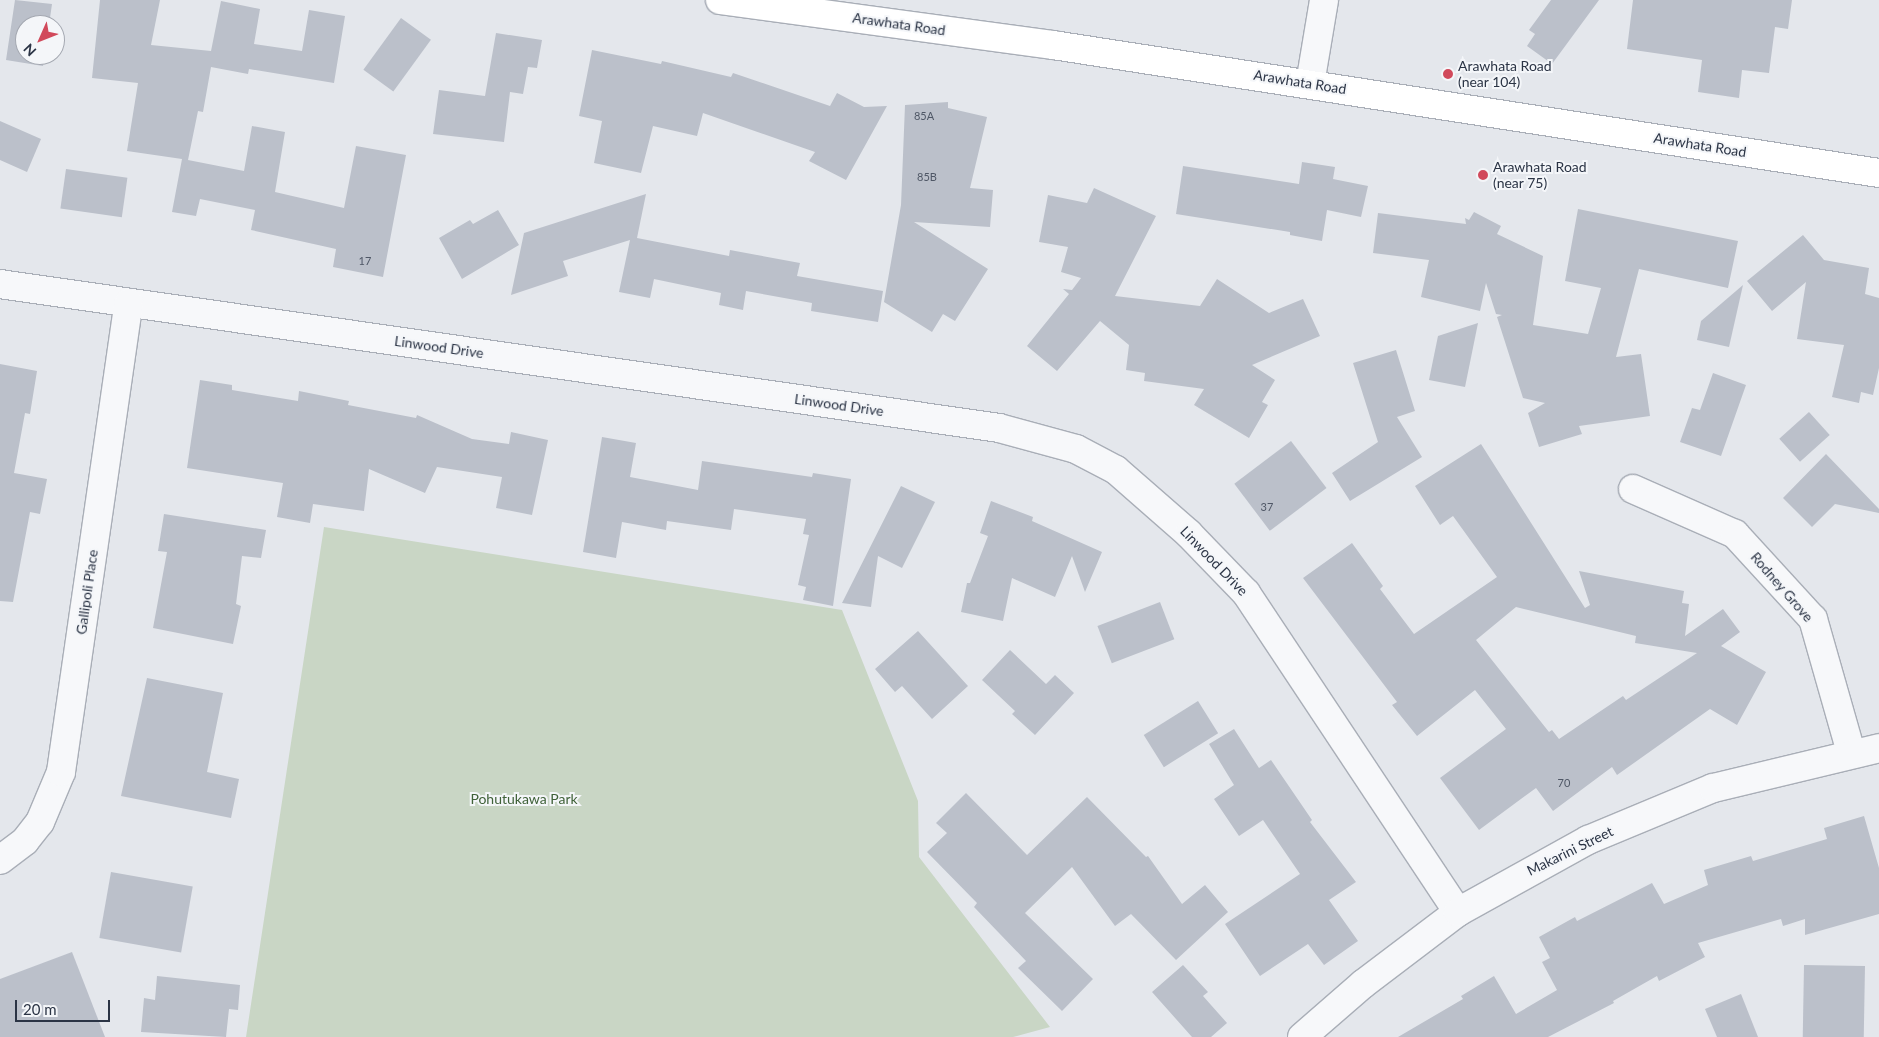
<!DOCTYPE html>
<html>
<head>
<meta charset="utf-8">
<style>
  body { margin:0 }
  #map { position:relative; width:1879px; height:1037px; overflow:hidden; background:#e4e7ec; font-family:Lato,sans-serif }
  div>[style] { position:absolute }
  .green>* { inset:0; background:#c9d6c5 }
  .building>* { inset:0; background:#bbc0ca; transform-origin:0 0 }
  .roads { filter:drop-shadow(1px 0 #a9aeb7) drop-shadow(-1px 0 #a9aeb7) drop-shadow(0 1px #a9aeb7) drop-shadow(0 -1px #a9aeb7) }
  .minor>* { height:28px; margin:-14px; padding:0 14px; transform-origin:14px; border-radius:14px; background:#f7f8fa }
  .major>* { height:28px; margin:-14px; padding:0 14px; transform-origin:14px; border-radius:14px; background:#fff }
  .dots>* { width:14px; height:14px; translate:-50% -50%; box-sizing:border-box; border:2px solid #f4f6f9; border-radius:50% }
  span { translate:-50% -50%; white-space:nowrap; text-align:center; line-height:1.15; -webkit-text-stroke:4px #f4f6f9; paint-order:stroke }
  .number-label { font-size:11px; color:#4f5766 }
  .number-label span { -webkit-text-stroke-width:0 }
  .street-label { font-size:14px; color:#2b3445 }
  .poi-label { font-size:14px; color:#2b3445 }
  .left { translate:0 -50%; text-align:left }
  .park-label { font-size:14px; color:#3f6138 }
  .north { position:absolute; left:15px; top:15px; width:50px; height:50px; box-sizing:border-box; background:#f4f6f9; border:1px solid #a4a8b1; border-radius:50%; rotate:226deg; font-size:14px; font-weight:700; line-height:20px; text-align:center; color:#2b3445 }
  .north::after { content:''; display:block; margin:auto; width:18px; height:22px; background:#d1495b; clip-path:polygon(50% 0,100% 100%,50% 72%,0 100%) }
  .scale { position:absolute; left:15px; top:1000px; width:95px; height:22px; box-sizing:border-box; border:2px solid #2b3445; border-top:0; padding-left:6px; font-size:15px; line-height:18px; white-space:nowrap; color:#2b3445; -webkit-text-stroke:4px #f4f6f9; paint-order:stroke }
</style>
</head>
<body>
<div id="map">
  <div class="green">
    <div style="clip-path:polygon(324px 527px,842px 610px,918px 801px,919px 857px,1050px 1027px,1013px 1037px,246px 1037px)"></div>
  </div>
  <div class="building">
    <div style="clip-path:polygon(15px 0,52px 4px,49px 25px,25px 25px,25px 55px,45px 55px,43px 66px,6px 60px)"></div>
    <div style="clip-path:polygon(100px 0,160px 0,151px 45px,211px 51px,221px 1px,260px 9px,254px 44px,302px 51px,309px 10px,345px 16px,334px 83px,249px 69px,248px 74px,211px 67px,203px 112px,198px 111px,188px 160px,244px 171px,252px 126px,285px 132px,275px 192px,344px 208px,356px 146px,406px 155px,383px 277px,333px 267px,336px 249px,251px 230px,255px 210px,200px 199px,196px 216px,172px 212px,182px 159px,127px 151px,138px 83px,92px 78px)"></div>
    <div style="clip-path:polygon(1551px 0,1599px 0,1552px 64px,1527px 46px,1535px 34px,1529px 30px)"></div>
    <div style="clip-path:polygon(1633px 0,1792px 0,1788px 29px,1775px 27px,1769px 73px,1742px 70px,1739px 98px,1698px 92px,1702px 60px,1627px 49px)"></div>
    <div style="left:401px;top:18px;width:37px;height:64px;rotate:36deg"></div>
    <div style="clip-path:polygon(496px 33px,542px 40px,537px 68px,528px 67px,523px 94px,510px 92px,504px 142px,433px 134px,439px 90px,485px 96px)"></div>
    <div style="clip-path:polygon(592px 50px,661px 64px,662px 61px,731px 77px,733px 73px,830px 106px,837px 93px,864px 107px,887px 106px,846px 180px,809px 161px,815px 152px,703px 113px,697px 136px,653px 126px,641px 173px,594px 163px,602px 121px,579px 116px)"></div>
    <div style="clip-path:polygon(948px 102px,948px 108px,987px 117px,970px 188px,993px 190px,990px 227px,914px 222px,988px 269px,955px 321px,943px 314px,932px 332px,884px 302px,901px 205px,905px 105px)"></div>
    <div style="clip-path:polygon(0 121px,41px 139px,27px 172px,0 160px)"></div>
    <div style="clip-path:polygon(1302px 162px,1335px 167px,1333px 179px,1368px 186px,1361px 217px,1327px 210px,1322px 241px,1290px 235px,1290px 232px,1176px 214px,1183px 166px,1299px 184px)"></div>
    <div style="left:66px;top:169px;width:62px;height:40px;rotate:8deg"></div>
    <div style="clip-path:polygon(1094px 188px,1156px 216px,1115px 296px,1200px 306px,1217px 279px,1269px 313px,1303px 299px,1320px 336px,1252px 365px,1275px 380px,1262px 402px,1268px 405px,1249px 438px,1194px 405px,1204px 389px,1144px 381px,1145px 373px,1126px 370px,1129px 345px,1100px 321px,1057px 371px,1027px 346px,1069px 294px,1063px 289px,1072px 290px,1081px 278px,1061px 272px,1068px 247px,1039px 242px,1048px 195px,1087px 203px)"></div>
    <div style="clip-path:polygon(646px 194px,637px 238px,729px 256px,730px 250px,800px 263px,797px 276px,883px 291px,878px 322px,811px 311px,812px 303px,746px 291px,743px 310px,719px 305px,721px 293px,654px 279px,650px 298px,619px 292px,630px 240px,563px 261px,568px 276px,511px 295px,524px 233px)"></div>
    <div style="clip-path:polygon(1578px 209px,1738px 241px,1728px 288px,1639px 269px,1616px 357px,1641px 354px,1650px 416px,1579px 426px,1582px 434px,1539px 447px,1528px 413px,1545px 403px,1523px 398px,1497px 317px,1502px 315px,1496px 314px,1486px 283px,1480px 311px,1421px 297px,1429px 260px,1373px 253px,1378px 213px,1466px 224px,1465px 218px,1469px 220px,1474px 212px,1501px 226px,1497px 234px,1543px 256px,1533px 325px,1588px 334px,1601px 288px,1565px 281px)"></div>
    <div style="clip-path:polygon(498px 210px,519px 245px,462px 279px,439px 238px,470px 220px,473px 224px)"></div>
    <div style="clip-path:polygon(1803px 235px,1824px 260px,1869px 268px,1865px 294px,1879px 298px,1879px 368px,1873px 395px,1861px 392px,1859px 403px,1832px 397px,1844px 345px,1797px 339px,1806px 282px,1772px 311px,1747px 281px)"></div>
    <div style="clip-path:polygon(1743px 285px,1729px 347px,1697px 340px,1701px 321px)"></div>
    <div style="clip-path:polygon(1478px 323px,1465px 387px,1429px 380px,1438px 336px)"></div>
    <div style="clip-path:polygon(1396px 350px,1415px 411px,1397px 417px,1422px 457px,1350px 501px,1332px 473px,1378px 442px,1353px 363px)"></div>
    <div style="clip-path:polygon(0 364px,37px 371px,30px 414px,25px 413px,14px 473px,47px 479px,40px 514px,30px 512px,13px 602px,0 601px)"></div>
    <div style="clip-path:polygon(1713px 373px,1746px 385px,1721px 456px,1680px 442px,1692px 408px,1700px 410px)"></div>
    <div style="clip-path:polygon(200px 380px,232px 385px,232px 390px,298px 401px,299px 391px,349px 401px,348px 405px,416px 418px,417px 415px,472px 439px,509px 444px,511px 432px,548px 440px,532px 515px,496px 508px,502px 477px,437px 467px,425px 493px,369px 469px,364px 511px,313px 504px,310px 523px,277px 517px,283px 483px,187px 468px)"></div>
    <div style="left:1809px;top:412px;width:31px;height:40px;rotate:48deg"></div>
    <div style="clip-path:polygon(602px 437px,636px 443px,630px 477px,698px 490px,702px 461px,812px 477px,813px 473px,851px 479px,833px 606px,803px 600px,806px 587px,798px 585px,809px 535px,803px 534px,806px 519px,734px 509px,731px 530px,667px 521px,666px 530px,622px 522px,616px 558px,583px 552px)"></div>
    <div style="left:1291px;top:441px;width:59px;height:71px;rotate:53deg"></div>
    <div style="clip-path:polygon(evenodd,1481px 444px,1585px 608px,1590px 605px,1579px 571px,1684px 591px,1682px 603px,1689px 604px,1685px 636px,1723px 609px,1740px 632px,1721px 646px,1766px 672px,1737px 725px,1710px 709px,1617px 775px,1612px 767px,1553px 811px,1536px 788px,1479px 830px,1440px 778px,1506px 729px,1475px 690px,1417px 736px,1392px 705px,1397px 702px,1303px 578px,1352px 543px,1383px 586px,1380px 589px,1414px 634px,1497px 577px,1453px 516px,1440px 525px,1415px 486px,1481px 444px,1516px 607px,1636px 636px,1635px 643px,1697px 653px,1626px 700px,1623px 696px,1559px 739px,1552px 730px,1549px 732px,1476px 640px,1516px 607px)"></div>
    <div style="clip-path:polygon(1826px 454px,1879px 509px,1879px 513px,1835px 504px,1812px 527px,1783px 498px)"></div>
    <div style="clip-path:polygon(901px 486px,935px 502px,902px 568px,878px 556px,871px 607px,842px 603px)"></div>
    <div style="clip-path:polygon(991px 501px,1033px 517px,1032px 521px,1102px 552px,1085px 592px,1072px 556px,1055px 597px,1012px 578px,1003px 621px,961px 612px,967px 583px,970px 583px,988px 536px,980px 533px)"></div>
    <div style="clip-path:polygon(164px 514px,266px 530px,261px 558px,242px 556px,236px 604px,241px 606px,233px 644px,153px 628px,167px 552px,158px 551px)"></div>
    <div style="left:1160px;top:602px;width:40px;height:67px;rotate:69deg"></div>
    <div style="clip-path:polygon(918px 631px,968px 686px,932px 719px,902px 686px,895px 692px,875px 669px)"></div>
    <div style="clip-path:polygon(1010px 650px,1046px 684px,1055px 675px,1074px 693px,1035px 735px,1012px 714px,1015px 711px,982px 680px)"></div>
    <div style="clip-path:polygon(147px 678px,223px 693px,207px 772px,239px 779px,231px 818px,121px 796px)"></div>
    <div style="left:1198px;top:701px;width:38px;height:64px;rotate:58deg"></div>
    <div style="clip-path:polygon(1234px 729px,1259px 768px,1271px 760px,1312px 820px,1310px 822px,1356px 882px,1329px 900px,1358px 941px,1324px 965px,1308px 944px,1260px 976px,1225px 924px,1300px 874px,1263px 820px,1239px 836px,1214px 799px,1234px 785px,1209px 744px)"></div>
    <div style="clip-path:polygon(966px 793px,1027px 855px,1087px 797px,1146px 857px,1148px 856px,1182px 904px,1205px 885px,1228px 912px,1176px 960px,1131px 914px,1115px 926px,1072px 867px,1025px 913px,1093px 979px,1062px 1011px,1018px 968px,1026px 961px,974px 907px,977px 903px,927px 852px,947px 833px,936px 823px)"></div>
    <div style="clip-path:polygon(1864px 816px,1879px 868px,1879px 914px,1805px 935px,1805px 919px,1783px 926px,1781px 919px,1698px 943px,1705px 957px,1659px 981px,1657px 976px,1613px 1001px,1614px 1003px,1548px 1037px,1398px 1037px,1463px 999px,1461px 996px,1494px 976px,1516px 1014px,1557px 990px,1542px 962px,1550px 958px,1539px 937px,1575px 917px,1577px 921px,1652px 883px,1664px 904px,1708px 885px,1704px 870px,1751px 856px,1753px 861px,1827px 839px,1824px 828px)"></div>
    <div style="left:111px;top:872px;width:83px;height:67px;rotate:10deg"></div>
    <div style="clip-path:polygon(72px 952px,105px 1037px,0 1037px,0 979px)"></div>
    <div style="clip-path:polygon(1183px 965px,1208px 992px,1203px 996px,1227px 1023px,1211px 1037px,1192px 1037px,1152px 992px)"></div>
    <div style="left:1804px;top:965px;width:61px;height:72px;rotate:1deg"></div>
    <div style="clip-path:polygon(157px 976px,240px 985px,238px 1010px,229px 1009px,226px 1037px,141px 1032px,144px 998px,155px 1000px)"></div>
    <div style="clip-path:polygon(1741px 994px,1758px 1037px,1717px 1037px,1705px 1009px)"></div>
  </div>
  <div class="roads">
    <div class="minor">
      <div style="left:1310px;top:84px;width:85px;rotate:-80.5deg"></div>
      <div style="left:0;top:284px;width:1009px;rotate:8.2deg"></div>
      <div style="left:999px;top:428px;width:80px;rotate:15.3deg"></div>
      <div style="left:1076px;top:449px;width:45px;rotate:27.7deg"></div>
      <div style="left:1116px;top:470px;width:97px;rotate:41.2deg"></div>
      <div style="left:1189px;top:534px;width:82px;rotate:46deg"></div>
      <div style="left:1246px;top:593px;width:383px;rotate:56.4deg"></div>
      <div style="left:1633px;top:489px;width:111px;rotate:23.8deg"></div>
      <div style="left:1735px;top:534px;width:115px;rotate:47.5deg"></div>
      <div style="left:1813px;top:619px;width:138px;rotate:74.1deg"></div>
      <div style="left:0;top:860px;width:31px;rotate:-37deg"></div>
      <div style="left:25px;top:841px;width:24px;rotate:-52deg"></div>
      <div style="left:40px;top:822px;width:54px;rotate:-67.2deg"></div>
      <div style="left:61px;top:772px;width:474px;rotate:-81.8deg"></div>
      <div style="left:1302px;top:1037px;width:81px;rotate:-41deg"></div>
      <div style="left:1363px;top:984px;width:119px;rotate:-37.2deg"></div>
      <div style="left:1458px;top:912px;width:149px;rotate:-29deg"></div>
      <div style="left:1588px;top:840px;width:135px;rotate:-22.6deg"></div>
      <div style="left:1713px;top:788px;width:171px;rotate:-13.5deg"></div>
    </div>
    <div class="major">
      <div style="left:720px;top:0;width:336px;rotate:7.7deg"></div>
      <div style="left:1053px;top:45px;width:836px;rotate:8.81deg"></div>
    </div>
  </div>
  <div class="dots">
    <div style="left:1448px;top:74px;background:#d1495b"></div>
    <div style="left:1483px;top:175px;background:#d1495b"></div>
  </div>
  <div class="number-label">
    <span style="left:924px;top:116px">85A</span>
    <span style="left:927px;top:177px">85B</span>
    <span style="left:365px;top:261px">17</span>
    <span style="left:1267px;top:507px">37</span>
    <span style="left:1564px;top:783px">70</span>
  </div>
  <div class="street-label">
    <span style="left:899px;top:24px;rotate:8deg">Arawhata Road</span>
    <span style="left:1300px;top:82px;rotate:9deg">Arawhata Road</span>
    <span style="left:1700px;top:145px;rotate:9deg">Arawhata Road</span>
    <span style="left:439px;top:347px;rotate:8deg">Linwood Drive</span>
    <span style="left:839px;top:405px;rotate:8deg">Linwood Drive</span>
    <span style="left:1214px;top:561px;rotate:46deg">Linwood Drive</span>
    <span style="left:1782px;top:587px;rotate:49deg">Rodney Grove</span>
    <span style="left:87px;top:592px;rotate:-82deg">Gallipoli Place</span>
    <span style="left:1570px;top:851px;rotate:-26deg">Makarini Street</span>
  </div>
  <div class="poi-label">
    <span class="left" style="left:1458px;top:74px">Arawhata Road<br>(near 104)</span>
    <span class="left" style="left:1493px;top:175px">Arawhata Road<br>(near 75)</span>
  </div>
  <div class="park-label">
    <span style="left:524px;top:799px">Pohutukawa Park</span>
  </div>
  <div class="north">N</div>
  <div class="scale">20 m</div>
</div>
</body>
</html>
